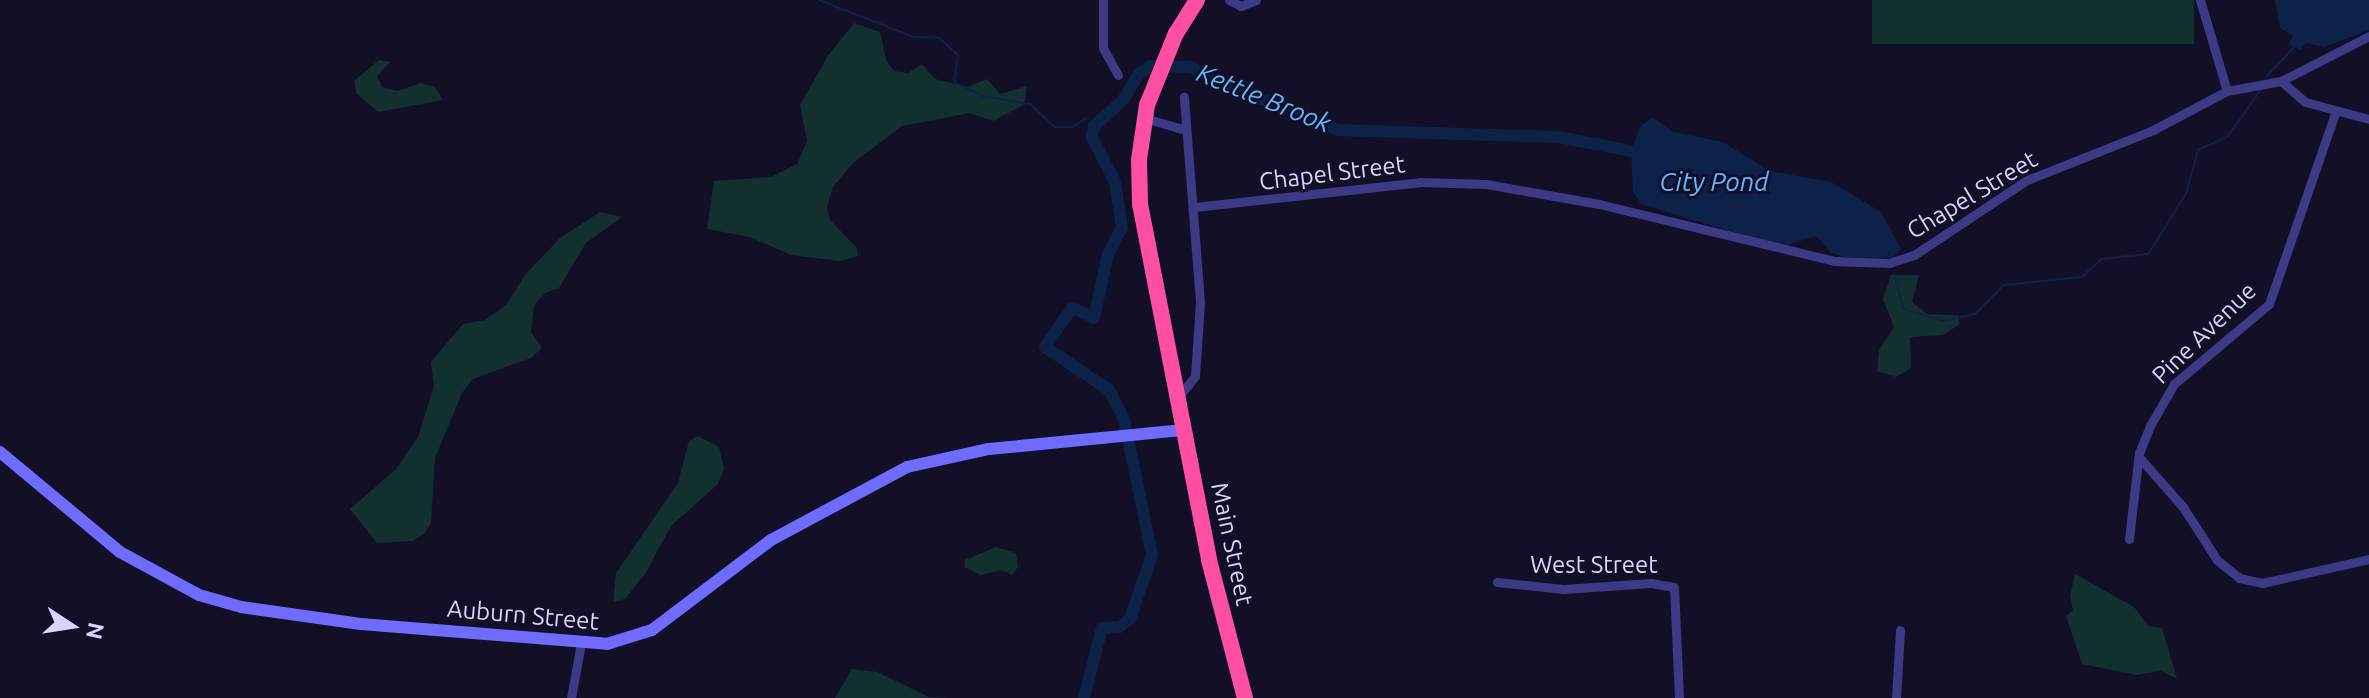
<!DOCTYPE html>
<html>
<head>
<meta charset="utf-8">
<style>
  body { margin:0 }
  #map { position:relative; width:2369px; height:698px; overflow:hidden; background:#130f26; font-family:Ubuntu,sans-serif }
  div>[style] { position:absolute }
  .green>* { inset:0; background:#12302f; transform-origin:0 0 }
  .water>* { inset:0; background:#0c2248 }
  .stream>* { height:2px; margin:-1px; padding:0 1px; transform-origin:1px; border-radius:1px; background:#0c2248 }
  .river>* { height:12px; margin:-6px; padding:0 6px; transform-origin:6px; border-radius:6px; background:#0c2248 }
  .street>* { height:9px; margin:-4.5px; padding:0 4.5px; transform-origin:4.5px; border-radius:4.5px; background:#3d3a85 }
  .secondary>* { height:12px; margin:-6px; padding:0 6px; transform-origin:6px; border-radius:6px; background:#6f6bff }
  .highway>* { height:16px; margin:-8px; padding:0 8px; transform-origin:8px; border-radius:8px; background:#ff4fa3 }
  span { translate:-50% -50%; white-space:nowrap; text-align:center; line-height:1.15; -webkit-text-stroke:6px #130f26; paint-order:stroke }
  .street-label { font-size:24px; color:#d9d4ff }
  .water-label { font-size:26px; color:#62b6ff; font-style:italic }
  .north { position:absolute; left:32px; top:586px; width:80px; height:80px; -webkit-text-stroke:6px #130f26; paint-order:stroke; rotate:102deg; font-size:22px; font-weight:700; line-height:32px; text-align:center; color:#d9d4ff }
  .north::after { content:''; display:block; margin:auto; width:28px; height:36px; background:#d9d4ff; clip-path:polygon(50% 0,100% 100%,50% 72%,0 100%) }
</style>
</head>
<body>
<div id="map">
  <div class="green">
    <div style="left:1872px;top:0;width:322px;height:44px"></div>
    <div style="clip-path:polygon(854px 23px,880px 32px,886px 60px,894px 71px,908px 73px,922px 64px,935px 79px,967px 87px,987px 79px,1000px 94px,1027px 86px,1024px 105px,993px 121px,970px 113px,902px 126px,853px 163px,833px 187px,827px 207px,830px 220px,857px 248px,858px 256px,840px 261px,791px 255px,750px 237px,707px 229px,714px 181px,771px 177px,797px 164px,807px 141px,800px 105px,827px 57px)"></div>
    <div style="clip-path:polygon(379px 60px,390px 62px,377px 76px,382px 87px,398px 91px,421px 83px,435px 87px,443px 100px,378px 112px,356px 93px,354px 81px)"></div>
    <div style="clip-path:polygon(600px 212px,622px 217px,586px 243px,559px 288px,545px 293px,534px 306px,531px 332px,542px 348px,531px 358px,473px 379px,462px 393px,435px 458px,431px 523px,424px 534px,412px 541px,377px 543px,350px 509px,396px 469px,418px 437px,434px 386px,431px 362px,463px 324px,485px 320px,506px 305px,525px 275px,560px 238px)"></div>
    <div style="clip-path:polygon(1891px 275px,1919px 275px,1912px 302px,1927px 314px,1958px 315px,1960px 324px,1943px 335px,1910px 337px,1911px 368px,1896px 377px,1877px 371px,1879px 350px,1894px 327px,1883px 299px)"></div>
    <div style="clip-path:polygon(698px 436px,719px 447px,724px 469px,718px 484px,671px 526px,645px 574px,625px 599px,613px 602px,616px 573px,678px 483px,689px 441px)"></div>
    <div style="clip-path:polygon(996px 547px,1016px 553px,1018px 567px,1012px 575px,1001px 570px,981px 575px,964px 567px,965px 560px)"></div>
    <div style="clip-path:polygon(2075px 574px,2134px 607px,2149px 626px,2162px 628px,2177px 679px,2161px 671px,2136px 675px,2082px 664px,2066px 616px,2073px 610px,2070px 596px)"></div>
    <div style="clip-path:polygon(852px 669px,877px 672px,929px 697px,948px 698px,835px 698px)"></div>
  </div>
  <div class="water">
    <div style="clip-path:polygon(2275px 0,2369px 0,2369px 30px,2324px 47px,2306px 43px,2300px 50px,2289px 44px,2293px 36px,2280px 28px)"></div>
    <div style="clip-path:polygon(1653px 118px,1674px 132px,1723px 142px,1769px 171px,1831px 182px,1881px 212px,1901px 249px,1892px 258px,1844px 257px,1830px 252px,1816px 236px,1788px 245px,1759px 240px,1641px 204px,1633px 192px,1631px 151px,1641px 125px)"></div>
  </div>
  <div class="stream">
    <div style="left:819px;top:0;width:102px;rotate:21.3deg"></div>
    <div style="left:914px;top:37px;width:25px;rotate:2deg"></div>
    <div style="left:939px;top:38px;width:25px;rotate:42deg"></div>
    <div style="left:958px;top:55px;width:27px;rotate:98deg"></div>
    <div style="left:954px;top:82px;width:32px;rotate:26deg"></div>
    <div style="left:983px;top:96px;width:48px;rotate:9.7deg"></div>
    <div style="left:1030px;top:104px;width:34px;rotate:43deg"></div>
    <div style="left:1055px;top:127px;width:18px"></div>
    <div style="left:1073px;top:127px;width:16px;rotate:-35deg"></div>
    <div style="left:2267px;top:76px;width:41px;rotate:-47deg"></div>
    <div style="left:1091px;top:121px;width:6px;rotate:59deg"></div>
    <div style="left:1894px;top:272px;width:38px;rotate:76deg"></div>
    <div style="left:1903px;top:309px;width:43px;rotate:16.3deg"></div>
    <div style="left:1944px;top:321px;width:32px;rotate:-13deg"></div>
    <div style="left:1975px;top:314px;width:41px;rotate:-45deg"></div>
    <div style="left:2004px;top:285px;width:78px;rotate:-5.9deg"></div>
    <div style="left:2082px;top:277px;width:26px;rotate:-43deg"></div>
    <div style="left:2101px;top:259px;width:47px;rotate:-6.1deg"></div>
    <div style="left:2148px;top:254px;width:71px;rotate:-57.7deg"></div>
    <div style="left:2186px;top:194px;width:46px;rotate:-74.7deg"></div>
    <div style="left:2198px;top:150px;width:32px;rotate:-24deg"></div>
    <div style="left:2227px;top:137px;width:57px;rotate:-54.3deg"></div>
  </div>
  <div class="river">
    <div style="left:1084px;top:698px;width:72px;rotate:-75.6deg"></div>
    <div style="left:1102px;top:628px;width:17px;rotate:-3deg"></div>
    <div style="left:1119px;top:627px;width:14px;rotate:-36deg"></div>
    <div style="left:1130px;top:619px;width:68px;rotate:-71deg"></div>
    <div style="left:1152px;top:555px;width:139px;rotate:-101.6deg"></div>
    <div style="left:1124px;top:419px;width:33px;rotate:-117deg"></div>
    <div style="left:1109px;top:390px;width:77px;rotate:-146.1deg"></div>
    <div style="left:1045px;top:347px;width:47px;rotate:-55.3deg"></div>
    <div style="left:1072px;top:308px;width:24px;rotate:24deg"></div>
    <div style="left:1094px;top:318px;width:66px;rotate:-77.7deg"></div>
    <div style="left:1108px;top:254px;width:30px;rotate:-62deg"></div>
    <div style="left:1122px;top:228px;width:47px;rotate:-98.7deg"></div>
    <div style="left:1115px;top:182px;width:51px;rotate:-117.1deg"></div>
    <div style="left:1092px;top:137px;width:11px;rotate:-80deg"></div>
    <div style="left:1094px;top:126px;width:39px;rotate:-42deg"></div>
    <div style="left:1123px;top:100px;width:29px;rotate:-59deg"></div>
    <div style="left:1138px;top:75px;width:15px;rotate:-37deg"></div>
    <div style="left:1150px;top:66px;width:41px;rotate:1.4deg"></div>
    <div style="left:1191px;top:67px;width:40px;rotate:32deg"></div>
    <div style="left:1225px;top:88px;width:66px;rotate:16.8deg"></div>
    <div style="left:1288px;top:107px;width:54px;rotate:25.1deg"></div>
    <div style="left:1337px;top:130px;width:222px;rotate:1.8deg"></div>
    <div style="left:1559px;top:137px;width:73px;rotate:11deg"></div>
  </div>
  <div class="street">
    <div style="left:1103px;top:0;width:48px;rotate:90deg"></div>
    <div style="left:1103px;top:48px;width:31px;rotate:61deg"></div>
    <div style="left:1229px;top:0;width:13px;rotate:27deg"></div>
    <div style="left:1241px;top:6px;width:16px;rotate:-22deg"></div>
    <div style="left:2200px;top:0;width:95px;rotate:73.5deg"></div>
    <div style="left:2281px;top:81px;width:32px;rotate:41deg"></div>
    <div style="left:2305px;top:102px;width:66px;rotate:14.9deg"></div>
    <div style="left:1144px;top:118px;width:44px;rotate:15.9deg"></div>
    <div style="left:1195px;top:207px;width:226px;rotate:-6.3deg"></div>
    <div style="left:1420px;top:182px;width:66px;rotate:1.7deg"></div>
    <div style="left:1486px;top:184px;width:115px;rotate:10deg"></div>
    <div style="left:1599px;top:204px;width:242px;rotate:13.6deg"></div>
    <div style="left:1834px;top:261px;width:55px;rotate:2.1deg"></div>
    <div style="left:1889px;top:263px;width:26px;rotate:-18deg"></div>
    <div style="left:1914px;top:255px;width:136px;rotate:-33.6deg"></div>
    <div style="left:2027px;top:180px;width:136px;rotate:-21.6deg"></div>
    <div style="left:2153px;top:130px;width:84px;rotate:-27.8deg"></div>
    <div style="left:2227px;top:91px;width:55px;rotate:-10.5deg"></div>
    <div style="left:2281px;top:81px;width:99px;rotate:-27.1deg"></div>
    <div style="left:1177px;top:399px;width:29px;rotate:-52deg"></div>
    <div style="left:1195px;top:376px;width:74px;rotate:-86.1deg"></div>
    <div style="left:1200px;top:302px;width:206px;rotate:-94.5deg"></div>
    <div style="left:2139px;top:457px;width:67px;rotate:48.7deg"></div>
    <div style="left:2183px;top:507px;width:63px;rotate:57.3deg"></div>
    <div style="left:2217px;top:560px;width:28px;rotate:39deg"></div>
    <div style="left:2239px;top:578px;width:24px;rotate:12deg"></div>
    <div style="left:2262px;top:583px;width:110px;rotate:-12.6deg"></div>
    <div style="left:2129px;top:539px;width:87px;rotate:-83.4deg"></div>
    <div style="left:2139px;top:453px;width:31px;rotate:-68deg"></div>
    <div style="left:2151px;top:424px;width:46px;rotate:-60.1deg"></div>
    <div style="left:2174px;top:384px;width:124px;rotate:-40.1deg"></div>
    <div style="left:2269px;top:304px;width:202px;rotate:-70.9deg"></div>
    <div style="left:1497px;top:582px;width:67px;rotate:6deg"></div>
    <div style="left:1564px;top:589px;width:87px;rotate:-3.9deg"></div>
    <div style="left:1651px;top:583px;width:23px;rotate:10deg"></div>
    <div style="left:1674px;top:587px;width:111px;rotate:87.4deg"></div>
    <div style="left:571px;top:698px;width:56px;rotate:-79.7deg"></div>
    <div style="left:1896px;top:698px;width:68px;rotate:-86.6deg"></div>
  </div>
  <div class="secondary">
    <div style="left:0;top:452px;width:156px;rotate:39.8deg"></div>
    <div style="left:120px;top:552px;width:90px;rotate:28.6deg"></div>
    <div style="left:199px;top:595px;width:44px;rotate:15.9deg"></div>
    <div style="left:241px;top:607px;width:121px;rotate:8.1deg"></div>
    <div style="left:361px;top:624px;width:247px;rotate:4.6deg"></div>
    <div style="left:607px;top:644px;width:47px;rotate:-17.3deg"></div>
    <div style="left:652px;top:630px;width:149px;rotate:-37.1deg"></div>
    <div style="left:771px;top:540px;width:154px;rotate:-28.2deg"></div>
    <div style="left:907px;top:467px;width:84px;rotate:-12.4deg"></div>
    <div style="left:989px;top:449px;width:196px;rotate:-5.6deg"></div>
  </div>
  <div class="highway">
    <div style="left:1197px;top:0;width:39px;rotate:122deg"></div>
    <div style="left:1176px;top:33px;width:78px;rotate:111.9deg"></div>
    <div style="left:1147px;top:105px;width:56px;rotate:98.3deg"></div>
    <div style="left:1139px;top:160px;width:44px;rotate:88.7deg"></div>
    <div style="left:1140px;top:204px;width:363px;rotate:79deg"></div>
    <div style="left:1209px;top:560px;width:143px;rotate:75.4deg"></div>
  </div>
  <div class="street-label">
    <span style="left:1332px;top:173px;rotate:-7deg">Chapel Street</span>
    <span style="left:1972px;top:195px;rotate:-31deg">Chapel Street</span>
    <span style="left:2204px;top:333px;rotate:-44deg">Pine Avenue</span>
    <span style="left:1232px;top:544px;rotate:78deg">Main Street</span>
    <span style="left:1594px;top:565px">West Street</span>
    <span style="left:523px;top:615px;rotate:5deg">Auburn Street</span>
  </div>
  <div class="water-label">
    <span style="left:1264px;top:98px;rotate:22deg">Kettle Brook</span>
    <span style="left:1714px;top:182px">City Pond</span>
  </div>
  <div class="north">N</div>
</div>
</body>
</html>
